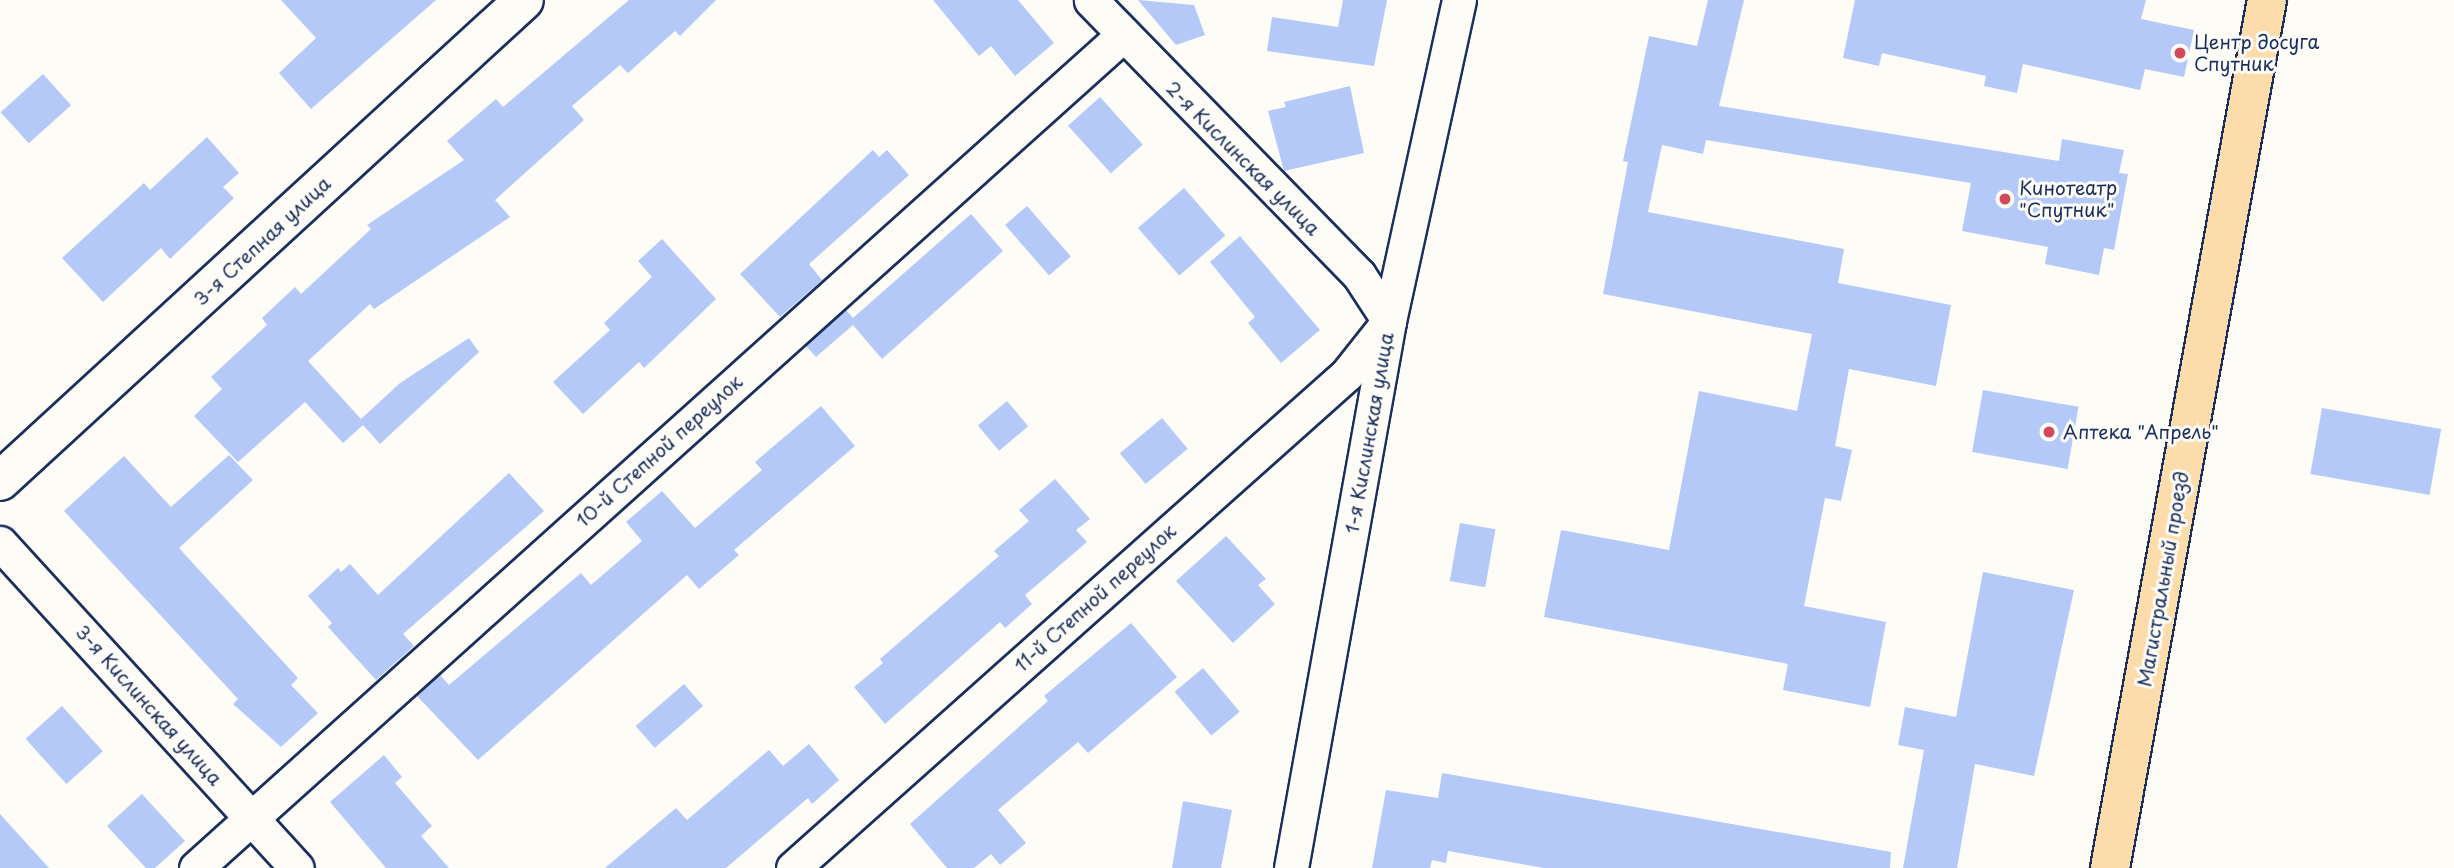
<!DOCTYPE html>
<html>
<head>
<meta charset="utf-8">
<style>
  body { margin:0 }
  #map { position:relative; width:2454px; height:868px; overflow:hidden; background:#fdfcf7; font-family:"Playpen Sans",sans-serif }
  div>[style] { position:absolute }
  .building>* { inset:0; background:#b5c9f9; transform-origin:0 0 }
  .roads { filter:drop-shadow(2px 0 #1b2f5e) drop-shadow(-2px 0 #1b2f5e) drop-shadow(0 2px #1b2f5e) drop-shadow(0 -2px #1b2f5e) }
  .street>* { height:33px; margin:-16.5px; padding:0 16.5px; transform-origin:16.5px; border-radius:16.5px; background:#fdfcf7 }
  .secondary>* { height:38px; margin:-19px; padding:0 19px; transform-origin:19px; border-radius:19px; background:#fdfcf7 }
  .primary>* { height:38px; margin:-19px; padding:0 19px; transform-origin:19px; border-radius:19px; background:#fddcac }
  .dots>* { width:19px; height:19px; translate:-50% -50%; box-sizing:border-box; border:4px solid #fdfcf7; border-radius:50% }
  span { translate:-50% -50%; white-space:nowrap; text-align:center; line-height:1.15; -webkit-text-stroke:6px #fdfcf7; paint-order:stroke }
  .poi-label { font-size:19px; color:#1b2f5e }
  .left { translate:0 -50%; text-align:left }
  .street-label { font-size:19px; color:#1b2f5e }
</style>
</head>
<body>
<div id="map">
  <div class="building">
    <div style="clip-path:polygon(281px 0,436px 0,311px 109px,279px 73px,316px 38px)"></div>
    <div style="clip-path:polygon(629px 0,716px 0,680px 36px,675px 31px,628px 73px,620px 65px,572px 106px,584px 120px,495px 200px,510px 217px,374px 309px,370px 304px,308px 361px,361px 419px,400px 383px,469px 338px,479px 352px,380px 444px,363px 425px,343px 443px,305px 402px,238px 462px,194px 416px,222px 389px,211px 377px,267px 325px,262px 318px,295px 287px,301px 294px,371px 229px,367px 225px,464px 160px,447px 141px,496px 99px,503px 107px)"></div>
    <div style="clip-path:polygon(933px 0,1018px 0,1054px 43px,1015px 76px,991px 46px,979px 56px)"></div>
    <div style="clip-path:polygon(1138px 0,1194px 5px,1205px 35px,1176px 45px)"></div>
    <div style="clip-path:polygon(1343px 0,1387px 0,1374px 66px,1267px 51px,1272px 17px,1338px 27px)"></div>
    <div style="clip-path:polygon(1708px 0,1744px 0,1719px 106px,2059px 161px,2062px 139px,2124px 150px,2119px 173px,2128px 174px,2114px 250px,2104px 248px,2099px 275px,2045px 264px,2048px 247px,1962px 231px,1971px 183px,1706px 140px,1703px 154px,1662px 145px,1648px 212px,1844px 249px,1838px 283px,1951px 305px,1936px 386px,1849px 369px,1835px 446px,1852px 450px,1841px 501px,1825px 498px,1804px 606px,1886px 622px,1870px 707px,1783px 690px,1788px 664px,1544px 617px,1561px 530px,1669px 550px,1699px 391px,1797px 411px,1812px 334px,1603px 294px,1628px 162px,1623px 161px,1649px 36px,1697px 46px)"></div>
    <div style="clip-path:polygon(1855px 0,2146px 0,2141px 19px,2194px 30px,2184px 77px,2145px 69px,2140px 90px,2023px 64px,2017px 93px,1984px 86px,1986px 76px,1882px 53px,1879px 66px,1843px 58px)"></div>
    <div style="left:43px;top:74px;width:42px;height:57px;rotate:48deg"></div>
    <div style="clip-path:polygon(1350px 86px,1364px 153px,1284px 171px,1268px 111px,1286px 107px,1284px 102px)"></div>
    <div style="left:1100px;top:97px;width:64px;height:43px;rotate:48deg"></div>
    <div style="clip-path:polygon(207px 137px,239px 173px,223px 187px,234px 198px,170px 259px,161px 248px,103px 302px,62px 258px,144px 183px,150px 190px)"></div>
    <div style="clip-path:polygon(873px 150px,879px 157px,887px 150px,909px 175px,809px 264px,822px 280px,780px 317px,740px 274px)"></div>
    <div style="left:1184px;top:188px;width:63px;height:61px;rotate:49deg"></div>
    <div style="left:1027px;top:206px;width:67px;height:29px;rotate:49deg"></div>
    <div style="clip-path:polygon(971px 214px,1003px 251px,882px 359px,853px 325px,816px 357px,806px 346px,846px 310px,853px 318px)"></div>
    <div style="clip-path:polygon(1240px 236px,1320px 330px,1281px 363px,1248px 323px,1255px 317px,1210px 262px)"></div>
    <div style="clip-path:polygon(662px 239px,716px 299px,644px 368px,639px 362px,583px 414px,553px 382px,610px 330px,604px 323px,652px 277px,638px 261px)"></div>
    <div style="left:1983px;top:390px;width:97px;height:63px;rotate:10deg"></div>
    <div style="left:1007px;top:401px;width:33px;height:38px;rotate:50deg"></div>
    <div style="clip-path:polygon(821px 406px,855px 446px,734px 550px,739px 555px,699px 589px,687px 575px,478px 760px,417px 696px,440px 675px,449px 685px,581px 573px,591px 585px,642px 541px,626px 522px,662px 491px,695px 528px,762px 470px,755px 462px)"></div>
    <div style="left:2322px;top:408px;width:121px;height:67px;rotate:10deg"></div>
    <div style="left:1162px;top:418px;width:40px;height:55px;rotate:50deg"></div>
    <div style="clip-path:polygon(229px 455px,253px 480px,179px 548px,298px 678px,291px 685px,318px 713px,281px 747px,233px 704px,238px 699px,64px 511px,124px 456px,171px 507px)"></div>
    <div style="clip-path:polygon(509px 473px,544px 511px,403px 634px,414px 646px,376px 680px,328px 627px,332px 623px,308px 596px,338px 568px,341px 572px,350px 564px,378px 595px)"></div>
    <div style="clip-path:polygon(1055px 479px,1090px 519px,1076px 530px,1087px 542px,1025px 595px,1032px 604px,1005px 628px,1000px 622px,885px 724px,854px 687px,883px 663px,880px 659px,999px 556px,994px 551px,1029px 521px,1019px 510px)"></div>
    <div style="left:1460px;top:523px;width:36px;height:59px;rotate:10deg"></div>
    <div style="clip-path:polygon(1226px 536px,1266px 579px,1258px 585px,1275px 604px,1233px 643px,1176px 581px)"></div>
    <div style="clip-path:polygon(1983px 572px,2074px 590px,2034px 776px,1975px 764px,1957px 868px,1903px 868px,1924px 750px,1898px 745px,1905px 707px,1956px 717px)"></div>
    <div style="clip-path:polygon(1131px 623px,1177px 677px,1088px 753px,1078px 742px,998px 810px,1026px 843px,1000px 865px,991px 854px,974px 868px,947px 868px,910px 824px,1048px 701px,1044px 696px)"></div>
    <div style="left:1203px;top:668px;width:57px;height:37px;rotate:50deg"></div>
    <div style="left:684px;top:684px;width:29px;height:64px;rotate:49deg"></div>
    <div style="left:62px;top:706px;width:61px;height:49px;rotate:48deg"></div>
    <div style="clip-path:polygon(809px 744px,839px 780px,812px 804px,808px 798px,726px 868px,605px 868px,676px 808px,687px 820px,769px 750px,783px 766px)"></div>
    <div style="clip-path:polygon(384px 755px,402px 777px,395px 783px,432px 826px,421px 836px,449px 868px,386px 868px,330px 802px)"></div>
    <div style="clip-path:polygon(1442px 773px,1891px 852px,1890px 868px,1544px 868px,1448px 851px,1446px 863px,1432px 860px,1430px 868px,1372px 868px,1386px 790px,1438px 798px)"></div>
    <div style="clip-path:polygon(142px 794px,185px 841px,155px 868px,146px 868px,107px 826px)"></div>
    <div style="clip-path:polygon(1183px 801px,1232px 810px,1221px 868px,1172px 868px)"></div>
    <div style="clip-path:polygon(0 814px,49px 868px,0 868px)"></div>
  </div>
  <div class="roads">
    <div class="street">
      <div style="left:0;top:543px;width:440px;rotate:47.6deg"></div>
      <div style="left:196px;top:868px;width:1246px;rotate:-41.94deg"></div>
      <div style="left:793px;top:868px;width:742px;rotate:-41.72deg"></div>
      <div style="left:1347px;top:374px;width:68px;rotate:-51.6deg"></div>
      <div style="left:1389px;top:321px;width:55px;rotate:-123.1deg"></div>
      <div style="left:1359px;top:275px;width:384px;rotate:-134.3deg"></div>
      <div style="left:1291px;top:868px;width:556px;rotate:-79.84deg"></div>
      <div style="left:1389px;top:321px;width:329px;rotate:-77.7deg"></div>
    </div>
    <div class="secondary">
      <div style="left:0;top:481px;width:711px;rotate:-42.55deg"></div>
    </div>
    <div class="primary">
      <div style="left:2110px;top:868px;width:882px;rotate:-79.75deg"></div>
    </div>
  </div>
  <div class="dots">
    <div style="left:2180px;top:53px;background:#d1495b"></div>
    <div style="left:2005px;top:199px;background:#d1495b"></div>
    <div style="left:2049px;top:432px;background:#d1495b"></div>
  </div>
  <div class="poi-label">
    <span class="left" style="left:2194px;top:53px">Центр досуга<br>Спутник</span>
    <span class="left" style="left:2019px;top:199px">Кинотеатр<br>"Спутник"</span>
    <span class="left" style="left:2063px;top:432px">Аптека "Апрель"</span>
  </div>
  <div class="street-label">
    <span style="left:1243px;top:158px;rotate:45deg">2-я Кислинская улица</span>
    <span style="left:262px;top:241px;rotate:-43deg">3-я Степная улица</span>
    <span style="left:1369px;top:433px;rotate:-80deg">1-я Кислинская улица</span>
    <span style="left:659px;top:451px;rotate:-42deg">10-й Степной переулок</span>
    <span style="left:2163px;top:579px;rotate:-80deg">Магистральный проезд</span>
    <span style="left:1095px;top:598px;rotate:-42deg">11-й Степной переулок</span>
    <span style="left:149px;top:705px;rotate:48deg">3-я Кислинская улица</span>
  </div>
</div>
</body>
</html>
